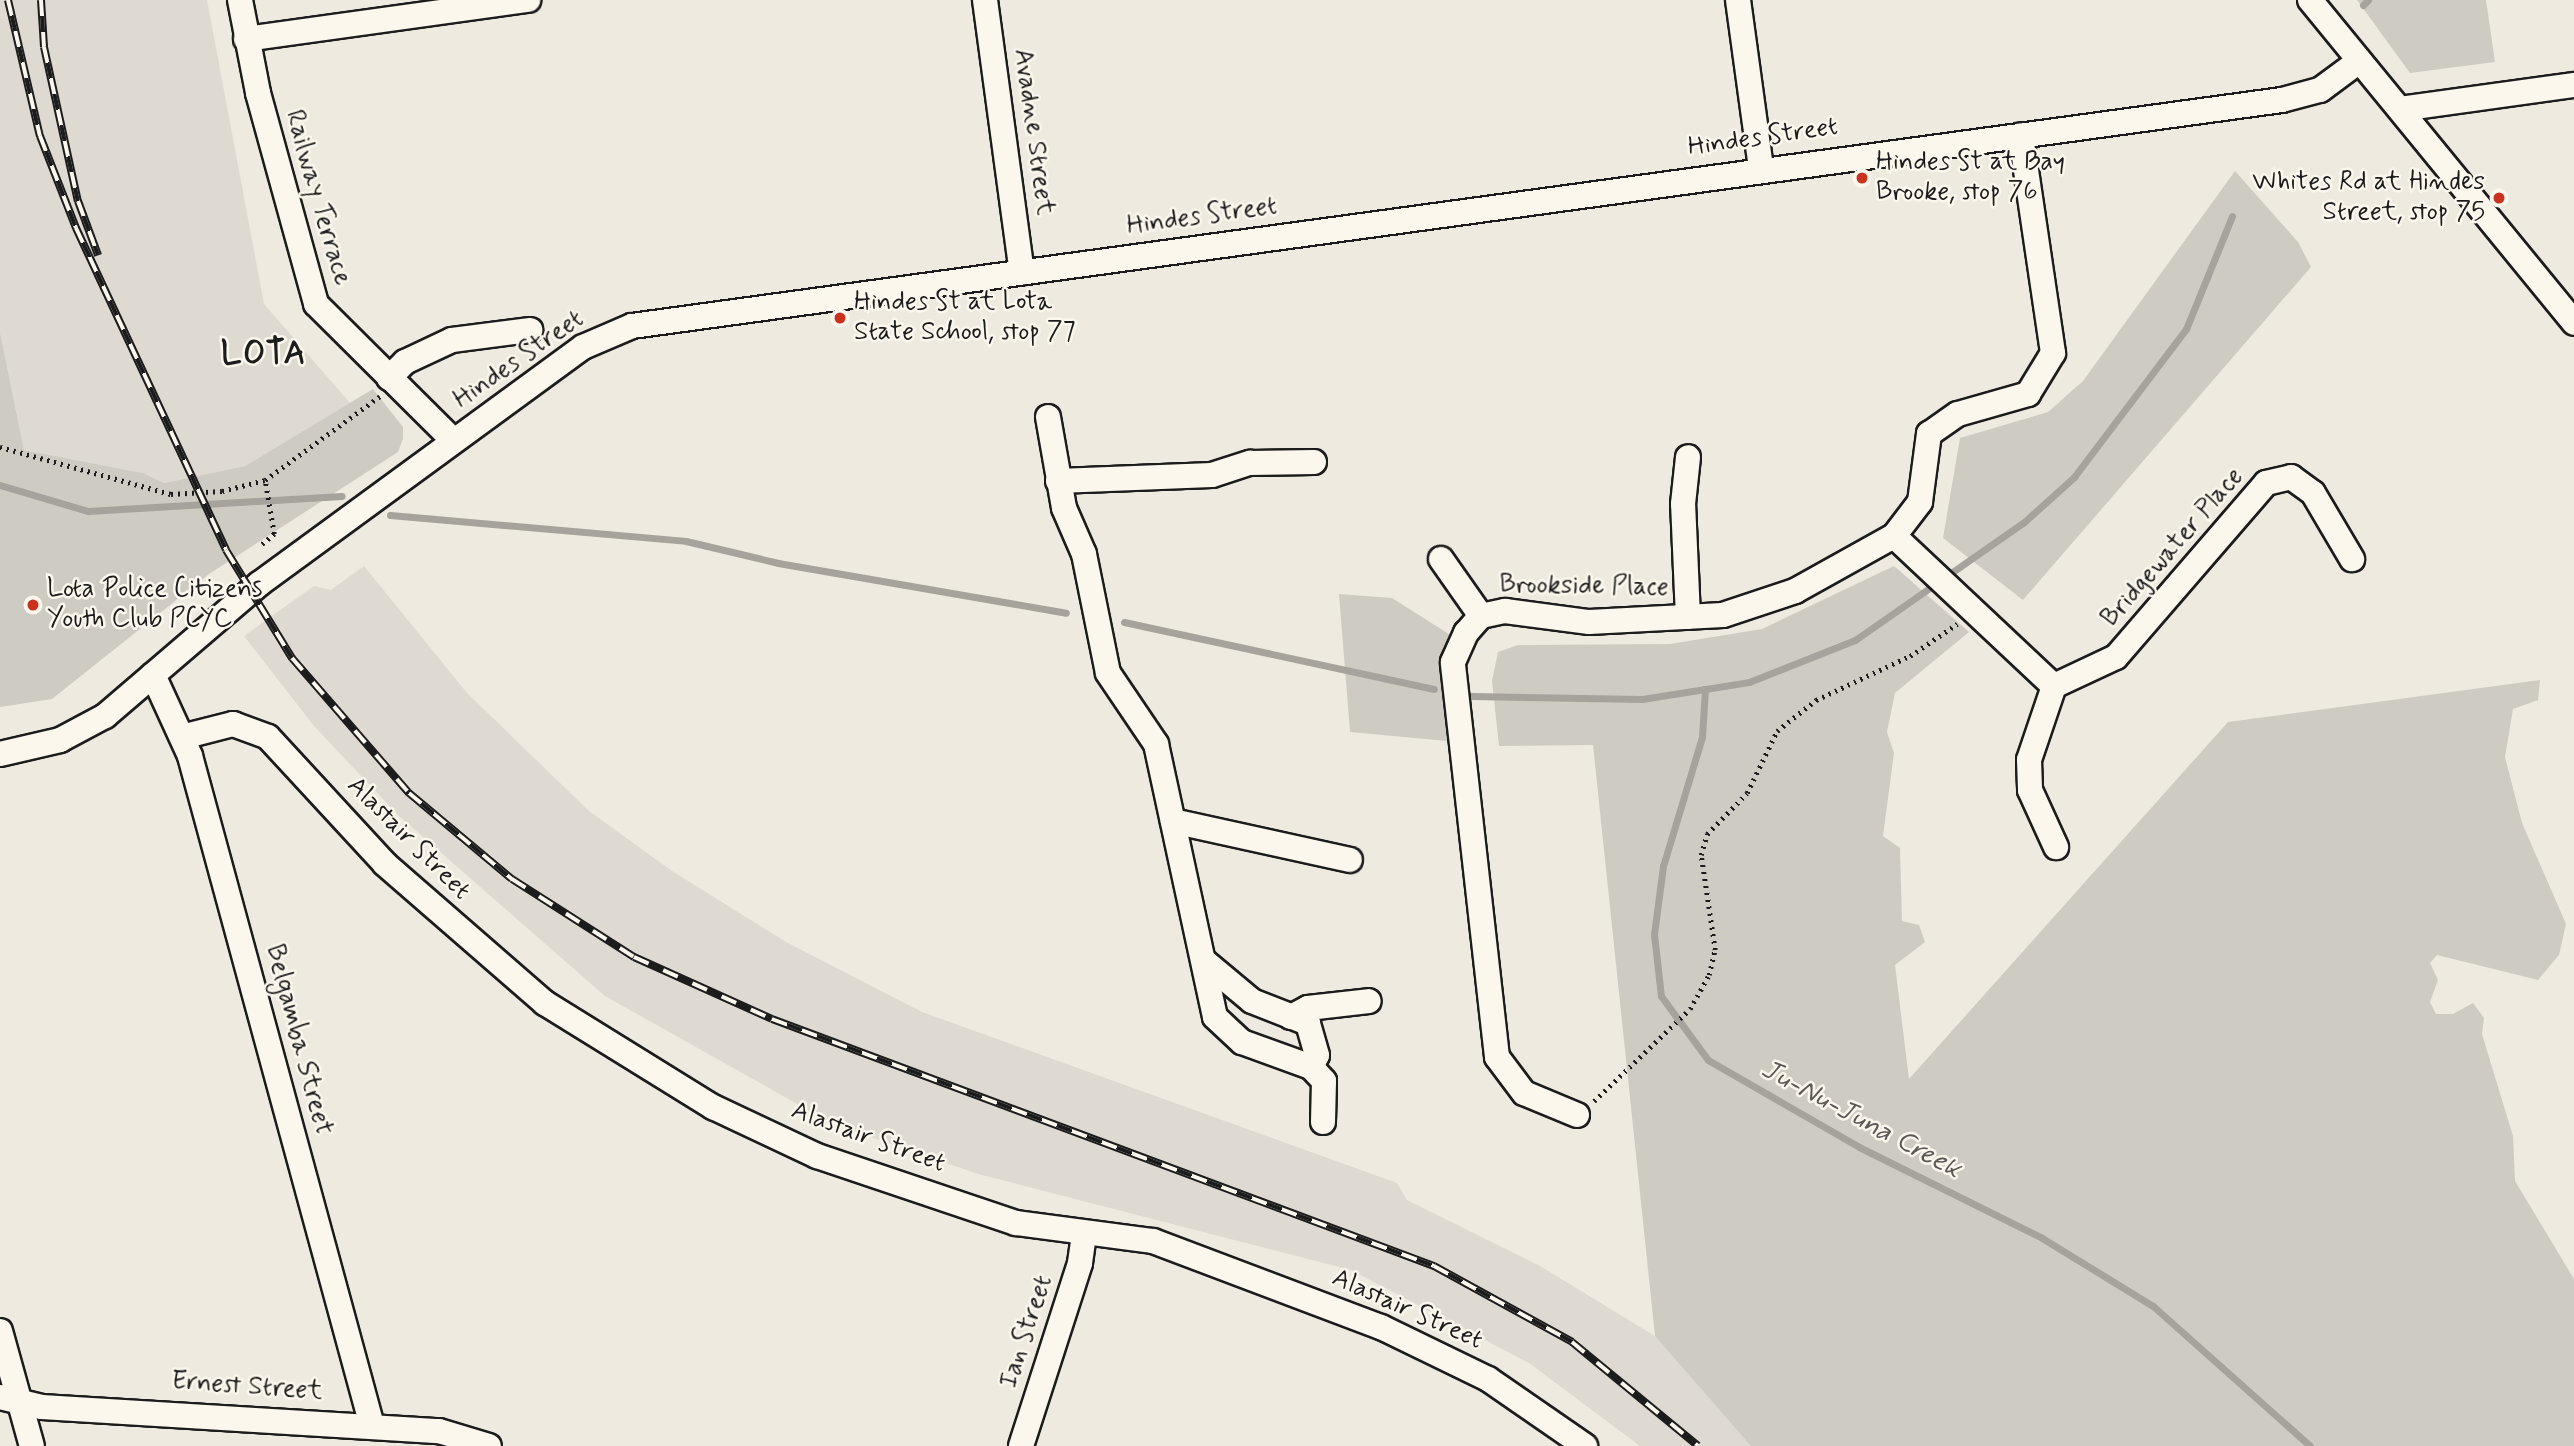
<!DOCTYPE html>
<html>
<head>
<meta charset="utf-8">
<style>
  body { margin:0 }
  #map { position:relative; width:2574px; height:1446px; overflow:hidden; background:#eeeadf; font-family:Mynerve,sans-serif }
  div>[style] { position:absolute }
  .built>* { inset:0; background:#dedad1 }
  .green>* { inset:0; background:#ceccc2 }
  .stream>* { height:7px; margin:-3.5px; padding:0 3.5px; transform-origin:3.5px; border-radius:3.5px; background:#a6a39d }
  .path>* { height:4.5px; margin-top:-2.25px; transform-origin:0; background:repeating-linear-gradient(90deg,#1c1c1c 0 2px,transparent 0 7px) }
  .roads { filter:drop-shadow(2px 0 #1c1c1c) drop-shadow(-2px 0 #1c1c1c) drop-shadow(0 2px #1c1c1c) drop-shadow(0 -2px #1c1c1c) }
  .minor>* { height:24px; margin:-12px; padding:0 12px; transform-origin:12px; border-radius:12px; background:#fbf7ec }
  .rail>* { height:8px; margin-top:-4px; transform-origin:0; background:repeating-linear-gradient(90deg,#fbf7ec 0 16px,#1c1c1c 0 32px); box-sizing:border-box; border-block:2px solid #1c1c1c }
  .dots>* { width:19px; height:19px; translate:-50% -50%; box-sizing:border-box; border:4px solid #fbf7ec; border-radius:50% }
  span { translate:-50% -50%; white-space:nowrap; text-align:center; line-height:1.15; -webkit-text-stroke:5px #fbf7ec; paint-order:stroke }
  .street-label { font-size:26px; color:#1c1c1c }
  .poi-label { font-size:26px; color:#1c1c1c }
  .left { translate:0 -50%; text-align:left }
  .right { translate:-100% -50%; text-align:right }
  .water-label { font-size:28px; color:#5a5956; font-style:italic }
  .district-label { font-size:33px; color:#1c1c1c; font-weight:700; letter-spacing:2px }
</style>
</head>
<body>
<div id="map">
  <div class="built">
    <div style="clip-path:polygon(0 0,207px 0,264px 304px,350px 403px,245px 466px,164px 483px,143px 473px,24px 450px,0 332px)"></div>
    <div style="clip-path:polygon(364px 566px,467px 693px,589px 811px,672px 871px,786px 942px,922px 1012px,1397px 1183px,1407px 1200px,1540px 1266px,1655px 1336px,1755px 1446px,1640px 1446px,1529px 1363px,1351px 1270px,978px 1174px,833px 1124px,605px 996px,399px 816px,314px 726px,244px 636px,314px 586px,331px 590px)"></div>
  </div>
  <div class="green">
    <div style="clip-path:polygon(2357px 0,2486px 0,2495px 62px,2410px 73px)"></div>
    <div style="clip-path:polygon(2235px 171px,2298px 242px,2311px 267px,2023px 600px,1943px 538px,1960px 438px,2048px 412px,2083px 381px)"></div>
    <div style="clip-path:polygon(0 332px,24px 450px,143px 473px,164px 483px,245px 466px,373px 389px,403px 427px,403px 439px,398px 452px,209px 574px,52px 699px,0 707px)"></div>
    <div style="clip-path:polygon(1894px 566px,1969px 632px,1895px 693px,1887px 732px,1894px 753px,1883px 836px,1900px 848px,1902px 921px,1919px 925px,1925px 942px,1895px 965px,1909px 1079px,2228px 722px,2540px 680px,2538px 700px,2513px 709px,2505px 757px,2522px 823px,2566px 924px,2559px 955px,2538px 980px,2437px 955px,2430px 963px,2438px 980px,2430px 1002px,2436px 1014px,2453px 1014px,2473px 1003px,2484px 1018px,2482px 1034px,2513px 1136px,2515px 1181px,2574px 1279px,2574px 1446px,1751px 1446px,1655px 1336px,1593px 745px,1499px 746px,1492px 681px,1498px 652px,1518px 645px,1670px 644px,1762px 629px)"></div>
    <div style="clip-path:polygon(1339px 594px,1392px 598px,1452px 636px,1442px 662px,1447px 741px,1350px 732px)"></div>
  </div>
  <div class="stream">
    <div style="left:2363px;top:5px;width:7px;rotate:-45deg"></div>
    <div style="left:0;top:485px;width:92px;rotate:16.5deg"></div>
    <div style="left:88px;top:511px;width:254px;rotate:-3.4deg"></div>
    <div style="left:390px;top:515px;width:297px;rotate:5deg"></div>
    <div style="left:686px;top:541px;width:95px;rotate:13.4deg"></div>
    <div style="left:778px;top:563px;width:292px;rotate:9.8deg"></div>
    <div style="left:1124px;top:622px;width:317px;rotate:12.2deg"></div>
    <div style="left:1705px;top:689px;width:48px;rotate:93.6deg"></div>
    <div style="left:1702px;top:737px;width:135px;rotate:106.8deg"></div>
    <div style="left:1663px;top:866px;width:69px;rotate:97.5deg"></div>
    <div style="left:1654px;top:934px;width:62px;rotate:83.6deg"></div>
    <div style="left:1661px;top:996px;width:79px;rotate:53.7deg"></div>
    <div style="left:1708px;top:1060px;width:174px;rotate:29.9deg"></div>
    <div style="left:1859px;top:1147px;width:204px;rotate:26.4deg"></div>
    <div style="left:2042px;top:1238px;width:130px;rotate:31.5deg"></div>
    <div style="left:2153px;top:1306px;width:210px;rotate:41.7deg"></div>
    <div style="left:1472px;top:696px;width:170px;rotate:1deg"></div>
    <div style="left:1642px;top:699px;width:108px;rotate:-9deg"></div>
    <div style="left:1749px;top:682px;width:114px;rotate:-21.6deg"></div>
    <div style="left:1855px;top:640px;width:205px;rotate:-34.9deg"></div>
    <div style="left:2023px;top:523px;width:69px;rotate:-42deg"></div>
    <div style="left:2074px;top:477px;width:186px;rotate:-52.9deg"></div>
    <div style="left:2186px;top:329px;width:122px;rotate:-67.8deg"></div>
  </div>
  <div class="path">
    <div style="left:0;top:447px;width:177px;rotate:15.4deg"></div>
    <div style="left:171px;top:494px;width:51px;rotate:-3.4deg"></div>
    <div style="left:222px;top:491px;width:44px;rotate:-14.3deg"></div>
    <div style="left:265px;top:480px;width:142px;rotate:-36.1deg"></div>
    <div style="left:262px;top:544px;width:16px;rotate:-40deg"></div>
    <div style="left:274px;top:534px;width:55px;rotate:-99.5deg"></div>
    <div style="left:1594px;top:1101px;width:133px;rotate:-43.8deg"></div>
    <div style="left:1690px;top:1009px;width:39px;rotate:-61deg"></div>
    <div style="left:1709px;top:975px;width:26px;rotate:-77deg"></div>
    <div style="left:1715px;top:950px;width:96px;rotate:-98.4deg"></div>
    <div style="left:1701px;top:855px;width:22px;rotate:-74deg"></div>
    <div style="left:1707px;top:834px;width:57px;rotate:-45.7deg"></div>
    <div style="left:1747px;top:793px;width:69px;rotate:-64.2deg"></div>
    <div style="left:1777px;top:731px;width:50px;rotate:-38.5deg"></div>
    <div style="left:1816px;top:700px;width:104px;rotate:-25.1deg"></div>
    <div style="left:1910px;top:656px;width:57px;rotate:-34.2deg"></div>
  </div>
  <div class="roads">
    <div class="minor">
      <div style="left:240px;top:0;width:95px;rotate:79deg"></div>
      <div style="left:258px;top:93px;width:219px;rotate:74.6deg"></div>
      <div style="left:316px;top:304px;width:194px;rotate:44.8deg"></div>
      <div style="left:985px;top:0;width:275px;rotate:82.3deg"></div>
      <div style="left:1738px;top:0;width:170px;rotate:82.2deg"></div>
      <div style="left:2310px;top:0;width:417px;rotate:50.7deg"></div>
      <div style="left:246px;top:39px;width:285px;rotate:-7.9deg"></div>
      <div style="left:2400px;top:109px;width:176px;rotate:-7.9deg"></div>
      <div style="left:389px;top:378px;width:23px;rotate:-45deg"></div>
      <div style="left:405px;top:362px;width:52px;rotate:-25.1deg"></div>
      <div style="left:452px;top:340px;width:79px;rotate:-7.3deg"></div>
      <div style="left:1048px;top:417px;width:92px;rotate:80deg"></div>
      <div style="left:1064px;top:508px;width:50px;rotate:66.5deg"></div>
      <div style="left:1084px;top:554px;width:121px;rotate:78.6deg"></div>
      <div style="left:1108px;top:673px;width:86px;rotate:55.9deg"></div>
      <div style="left:1156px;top:744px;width:279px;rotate:77.8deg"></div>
      <div style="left:1215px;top:1017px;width:37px;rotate:43deg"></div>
      <div style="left:1242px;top:1042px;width:73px;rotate:19.9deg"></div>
      <div style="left:1311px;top:1067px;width:13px;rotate:-63deg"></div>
      <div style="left:1317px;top:1055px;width:33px;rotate:-106deg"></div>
      <div style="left:1308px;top:1023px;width:60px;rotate:-158.6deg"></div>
      <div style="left:1252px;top:1001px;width:62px;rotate:-140.2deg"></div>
      <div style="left:1058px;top:481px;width:154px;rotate:-2.2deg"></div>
      <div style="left:1212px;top:475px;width:40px;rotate:-18deg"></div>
      <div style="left:1250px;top:463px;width:64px;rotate:-0.9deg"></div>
      <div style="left:1894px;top:536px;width:219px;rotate:43.2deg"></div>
      <div style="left:2054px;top:686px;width:68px;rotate:-25.1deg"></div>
      <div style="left:2116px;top:657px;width:230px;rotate:-49.2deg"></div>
      <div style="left:2266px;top:483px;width:26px;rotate:-13deg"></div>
      <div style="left:2291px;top:477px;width:27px;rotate:36deg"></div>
      <div style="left:2313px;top:493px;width:77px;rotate:59.4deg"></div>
      <div style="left:1441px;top:559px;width:70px;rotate:54.9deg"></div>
      <div style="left:1688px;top:617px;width:113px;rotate:-92.5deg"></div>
      <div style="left:1683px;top:504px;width:47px;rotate:-83.9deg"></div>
      <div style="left:153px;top:675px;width:89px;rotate:65.4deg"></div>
      <div style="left:190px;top:756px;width:694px;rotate:74.8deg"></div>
      <div style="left:2054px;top:686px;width:78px;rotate:108.7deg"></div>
      <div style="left:2029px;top:760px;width:30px;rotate:88deg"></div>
      <div style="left:2030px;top:790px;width:63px;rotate:65.5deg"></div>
      <div style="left:182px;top:737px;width:53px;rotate:-14.3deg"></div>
      <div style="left:233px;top:724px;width:37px;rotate:20deg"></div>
      <div style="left:268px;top:737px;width:173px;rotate:47.3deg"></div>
      <div style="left:385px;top:864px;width:212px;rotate:41deg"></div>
      <div style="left:545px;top:1003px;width:198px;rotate:31.8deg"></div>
      <div style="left:713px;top:1107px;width:115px;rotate:25.2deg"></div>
      <div style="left:817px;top:1156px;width:210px;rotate:18.6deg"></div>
      <div style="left:1016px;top:1223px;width:138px;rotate:7.5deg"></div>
      <div style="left:1153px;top:1241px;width:244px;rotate:20.7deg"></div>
      <div style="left:1381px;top:1327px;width:119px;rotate:25.9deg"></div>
      <div style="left:1488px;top:1379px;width:118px;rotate:34.6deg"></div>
      <div style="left:0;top:754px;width:62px;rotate:-13.1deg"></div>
      <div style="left:60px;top:740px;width:51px;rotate:-28.1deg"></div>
      <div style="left:105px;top:716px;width:203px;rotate:-40.6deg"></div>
      <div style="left:259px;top:584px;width:401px;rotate:-36.2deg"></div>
      <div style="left:583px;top:347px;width:53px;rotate:-23.2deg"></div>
      <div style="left:632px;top:326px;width:1665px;rotate:-7.8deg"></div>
      <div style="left:2282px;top:100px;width:39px;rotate:-15deg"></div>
      <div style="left:2320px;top:90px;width:49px;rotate:-36.6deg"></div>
      <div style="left:1173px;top:821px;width:181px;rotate:12.4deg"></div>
      <div style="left:1291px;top:1017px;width:19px;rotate:-28deg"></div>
      <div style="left:1308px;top:1008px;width:61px;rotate:-6.5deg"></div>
      <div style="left:1311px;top:1067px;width:19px;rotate:47deg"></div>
      <div style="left:1324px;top:1081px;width:41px;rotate:91.4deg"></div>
      <div style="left:1577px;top:1115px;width:57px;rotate:-157.5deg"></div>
      <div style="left:1524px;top:1093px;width:45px;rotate:-126.9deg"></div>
      <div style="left:1497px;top:1057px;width:397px;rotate:-96.4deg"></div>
      <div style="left:1453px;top:662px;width:32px;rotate:-66deg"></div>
      <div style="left:1466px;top:633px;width:23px;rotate:-49deg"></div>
      <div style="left:1481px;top:616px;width:25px;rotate:-12deg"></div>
      <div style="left:1505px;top:611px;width:85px;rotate:7.5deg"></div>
      <div style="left:1589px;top:622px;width:134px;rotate:-3deg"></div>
      <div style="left:1723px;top:615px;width:76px;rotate:-18.4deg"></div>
      <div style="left:1795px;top:591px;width:113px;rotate:-29.1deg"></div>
      <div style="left:1894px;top:536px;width:43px;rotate:-52.6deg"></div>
      <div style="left:1920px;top:502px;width:69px;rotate:-82.5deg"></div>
      <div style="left:1929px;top:434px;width:35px;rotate:-35deg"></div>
      <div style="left:1958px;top:414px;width:73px;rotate:-15.9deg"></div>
      <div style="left:2028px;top:394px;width:48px;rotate:-58.6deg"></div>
      <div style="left:2053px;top:353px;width:220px;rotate:-98.4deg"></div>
      <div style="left:0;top:1331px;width:119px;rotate:74.5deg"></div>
      <div style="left:0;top:1397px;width:43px;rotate:13.4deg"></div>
      <div style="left:42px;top:1407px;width:398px;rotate:3.5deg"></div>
      <div style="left:439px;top:1431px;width:52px;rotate:16.7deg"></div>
      <div style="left:1021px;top:1446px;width:192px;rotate:-72.1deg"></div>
      <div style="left:1080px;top:1263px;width:29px;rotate:-82deg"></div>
    </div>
  </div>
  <div class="rail">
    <div style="left:8px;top:0;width:140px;rotate:76.8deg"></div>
    <div style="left:40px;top:136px;width:99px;rotate:68.6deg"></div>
    <div style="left:76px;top:228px;width:355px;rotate:65deg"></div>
    <div style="left:226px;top:550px;width:127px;rotate:58.6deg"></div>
    <div style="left:292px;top:658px;width:179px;rotate:49.1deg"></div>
    <div style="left:409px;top:793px;width:134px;rotate:39.9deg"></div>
    <div style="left:512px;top:879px;width:145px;rotate:32.6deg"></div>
    <div style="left:634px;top:957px;width:151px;rotate:24.2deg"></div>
    <div style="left:772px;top:1019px;width:707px;rotate:20.46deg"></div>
    <div style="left:1434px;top:1266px;width:158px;rotate:28.8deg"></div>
    <div style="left:1572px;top:1342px;width:163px;rotate:39.5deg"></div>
    <div style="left:41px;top:0;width:47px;rotate:86.3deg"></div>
    <div style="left:44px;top:47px;width:158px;rotate:77.6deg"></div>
    <div style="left:78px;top:201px;width:58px;rotate:69.7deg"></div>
  </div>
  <div class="dots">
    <div style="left:1862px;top:178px;background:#c8321e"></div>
    <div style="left:2499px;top:198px;background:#c8321e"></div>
    <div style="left:840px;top:318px;background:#c8321e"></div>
    <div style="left:33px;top:605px;background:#c8321e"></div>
  </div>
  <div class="street-label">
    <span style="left:1033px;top:132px;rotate:82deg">Avadne Street</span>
    <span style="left:1763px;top:138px;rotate:-8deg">Hindes Street</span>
    <span style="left:317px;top:198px;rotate:74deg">Railway Terrace</span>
    <span style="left:1202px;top:217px;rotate:-8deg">Hindes Street</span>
    <span style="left:519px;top:360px;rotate:-35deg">Hindes Street</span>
    <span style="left:2173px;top:548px;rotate:-49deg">Bridgewater Place</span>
    <span style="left:1584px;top:587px;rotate:1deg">Brookside Place</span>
    <span style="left:408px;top:839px;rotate:45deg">Alastair Street</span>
    <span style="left:298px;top:1040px;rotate:75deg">Belgamba Street</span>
    <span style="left:868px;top:1138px;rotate:20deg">Alastair Street</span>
    <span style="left:1407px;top:1310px;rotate:24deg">Alastair Street</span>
    <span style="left:1027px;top:1332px;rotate:-72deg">Ian Street</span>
    <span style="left:247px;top:1387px;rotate:4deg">Ernest Street</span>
  </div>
  <div class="poi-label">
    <span class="left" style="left:1876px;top:178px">Hindes St at Bay<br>Brooke, stop 76</span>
    <span class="right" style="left:2485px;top:198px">Whites Rd at Hindes<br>Street, stop 75</span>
    <span class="left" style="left:854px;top:318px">Hindes St at Lota<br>State School, stop 77</span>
    <span class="left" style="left:47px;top:605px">Lota Police Citizens<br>Youth Club PCYC</span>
  </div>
  <div class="water-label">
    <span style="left:1861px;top:1120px;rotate:28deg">Ju-Nu-Juna Creek</span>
  </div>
  <div class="district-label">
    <span style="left:264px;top:355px">LOTA</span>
  </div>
</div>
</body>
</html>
